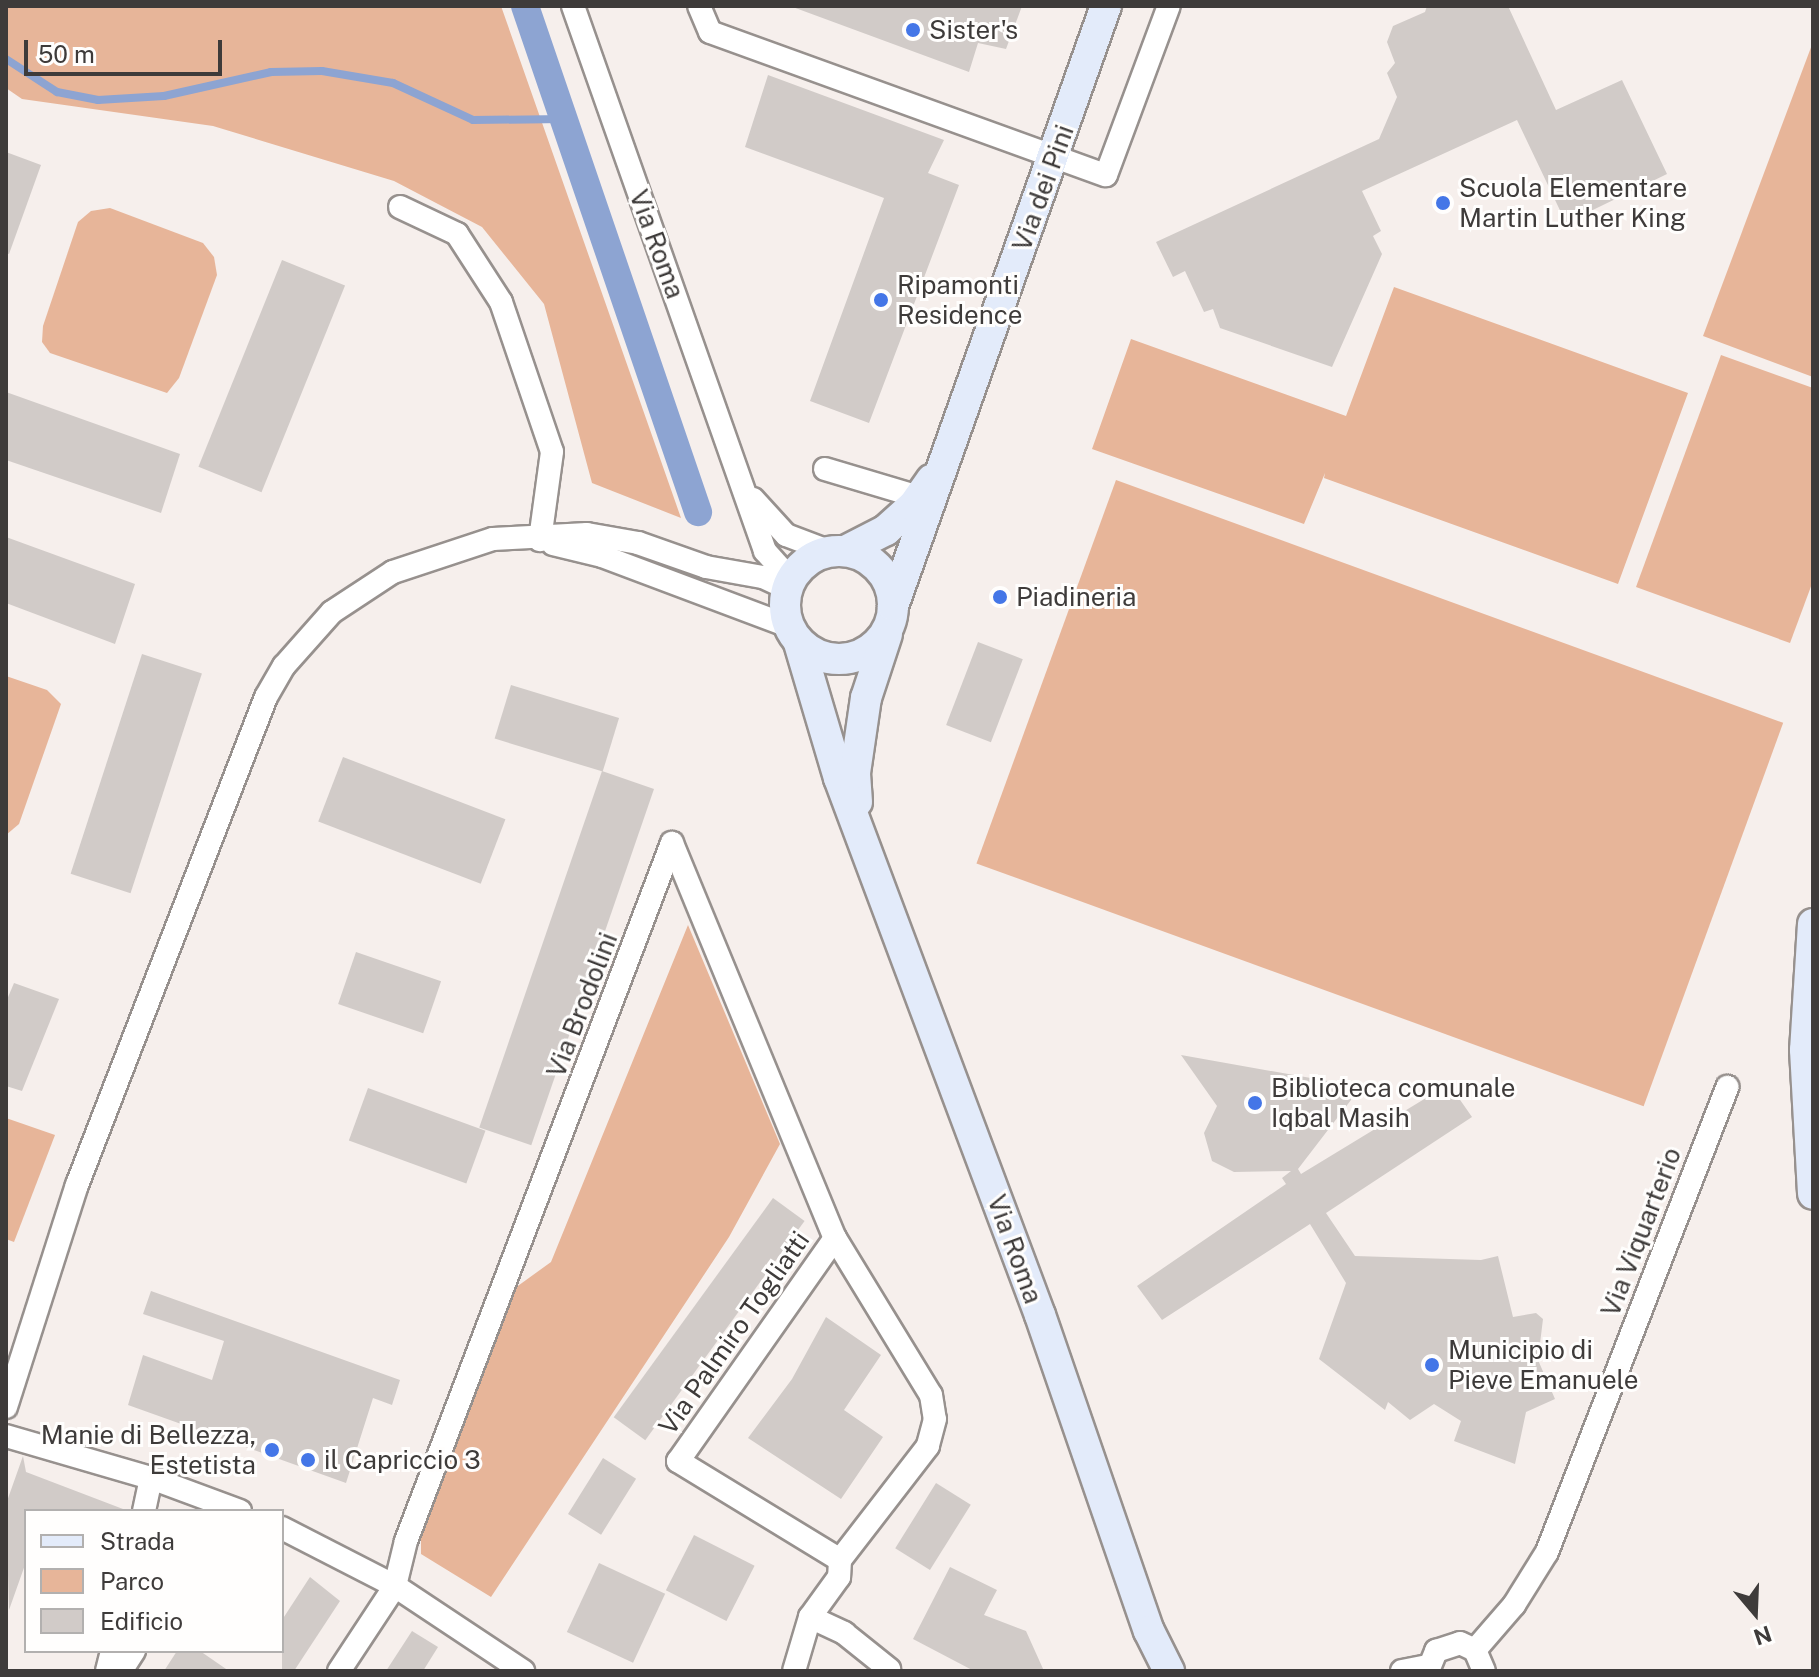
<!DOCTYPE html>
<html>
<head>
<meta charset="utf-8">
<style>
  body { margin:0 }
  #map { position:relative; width:1819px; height:1677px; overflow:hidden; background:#f6efec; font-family:"Public Sans",sans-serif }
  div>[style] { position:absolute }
  .green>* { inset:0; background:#e7b599; transform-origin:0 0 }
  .stream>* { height:8px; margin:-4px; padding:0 4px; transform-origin:4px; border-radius:4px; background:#8da4d2 }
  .canal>* { height:28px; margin:-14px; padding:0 14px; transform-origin:14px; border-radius:14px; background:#8da4d2 }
  .building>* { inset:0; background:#d1cbc8; transform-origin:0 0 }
  .roads { filter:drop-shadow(2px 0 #97918e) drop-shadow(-2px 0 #97918e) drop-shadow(0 2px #97918e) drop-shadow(0 -2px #97918e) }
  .street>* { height:22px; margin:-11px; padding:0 11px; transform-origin:11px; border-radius:11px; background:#fff }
  .secondary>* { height:30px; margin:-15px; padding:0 15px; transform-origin:15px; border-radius:15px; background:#e3ebfa }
  .secondary>.ring { margin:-15px; padding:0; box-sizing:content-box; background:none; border:30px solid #e3ebfa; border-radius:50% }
  .dots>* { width:22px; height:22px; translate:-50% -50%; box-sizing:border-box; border:4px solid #fffefd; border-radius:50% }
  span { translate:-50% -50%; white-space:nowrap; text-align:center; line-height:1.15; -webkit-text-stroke:6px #fffefd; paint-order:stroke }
  .poi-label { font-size:26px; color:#3e3b3a }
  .left { translate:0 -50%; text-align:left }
  .right { translate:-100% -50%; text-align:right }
  .street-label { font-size:26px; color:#3e3b3a }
  .frame { position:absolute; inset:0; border:8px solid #3e3b3a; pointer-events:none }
  .legend { position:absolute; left:24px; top:1509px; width:260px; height:144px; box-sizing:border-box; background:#fffefd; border:2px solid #b2b0af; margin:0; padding:10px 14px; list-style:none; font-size:24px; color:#3e3b3a }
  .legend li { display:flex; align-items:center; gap:16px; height:40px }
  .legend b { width:40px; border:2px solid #b2b0af }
  .north { position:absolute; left:1715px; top:1573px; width:80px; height:80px; -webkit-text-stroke:6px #fffefd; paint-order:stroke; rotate:161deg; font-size:22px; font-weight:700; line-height:32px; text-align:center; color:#3e3b3a }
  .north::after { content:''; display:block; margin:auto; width:28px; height:36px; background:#3e3b3a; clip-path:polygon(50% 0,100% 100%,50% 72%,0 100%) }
  .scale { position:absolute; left:24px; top:40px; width:198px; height:36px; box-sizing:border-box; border:4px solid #3e3b3a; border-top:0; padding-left:10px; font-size:24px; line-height:28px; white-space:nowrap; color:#3e3b3a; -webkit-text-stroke:6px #fffefd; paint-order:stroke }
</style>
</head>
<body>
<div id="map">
  <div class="green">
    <div style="clip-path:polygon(6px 6px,501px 6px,681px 518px,592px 483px,544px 304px,482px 227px,394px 181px,213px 126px,22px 99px,6px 88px)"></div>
    <div style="clip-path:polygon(1813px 42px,1813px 377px,1703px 336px)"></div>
    <div style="clip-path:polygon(110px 208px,203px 243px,214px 257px,217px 275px,179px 378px,167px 393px,50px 353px,42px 342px,43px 326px,78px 222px,91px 211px)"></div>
    <div style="clip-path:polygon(1394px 287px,1688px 393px,1618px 584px,1324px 478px,1325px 473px,1304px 524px,1092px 449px,1131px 339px,1346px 416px)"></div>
    <div style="clip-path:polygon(1721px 355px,1813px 388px,1813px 581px,1790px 643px,1636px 587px)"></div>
    <div style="left:1116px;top:480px;width:710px;height:408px;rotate:20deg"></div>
    <div style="clip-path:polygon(6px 676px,47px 690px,61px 704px,19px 824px,6px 835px)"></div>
    <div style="clip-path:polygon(688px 925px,780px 1144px,729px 1237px,491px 1597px,421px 1554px,421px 1535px,515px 1288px,551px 1262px)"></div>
    <div style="clip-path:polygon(6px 1118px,55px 1135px,14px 1242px,6px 1239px)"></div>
  </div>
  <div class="stream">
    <div style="left:6px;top:59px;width:61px;rotate:32.9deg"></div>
    <div style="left:57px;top:92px;width:42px;rotate:11deg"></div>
    <div style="left:98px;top:100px;width:66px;rotate:-3.5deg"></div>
    <div style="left:164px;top:96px;width:110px;rotate:-12.6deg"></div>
    <div style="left:271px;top:72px;width:51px;rotate:-1.1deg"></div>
    <div style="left:322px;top:71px;width:72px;rotate:9.6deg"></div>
    <div style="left:393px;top:83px;width:88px;rotate:24.8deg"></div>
    <div style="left:473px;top:120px;width:91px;rotate:-0.6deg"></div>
  </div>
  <div class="canal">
    <div style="left:525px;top:6px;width:535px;rotate:71.12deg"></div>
  </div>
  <div class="building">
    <div style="clip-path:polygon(790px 6px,1022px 6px,1006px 49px,978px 43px,969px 72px)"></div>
    <div style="clip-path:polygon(1427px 6px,1508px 6px,1556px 110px,1622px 80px,1667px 174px,1566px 223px,1517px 120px,1362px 191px,1381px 231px,1373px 236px,1382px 254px,1332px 367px,1220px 328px,1213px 309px,1204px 312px,1185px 271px,1173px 277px,1156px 242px,1379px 139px,1397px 97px,1387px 73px,1395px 63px,1387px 42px,1393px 26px,1425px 12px)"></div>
    <div style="clip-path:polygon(768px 75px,944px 140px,928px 173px,959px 185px,869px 423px,810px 401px,884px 198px,745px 147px)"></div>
    <div style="clip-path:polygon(6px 152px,41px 165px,9px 254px,6px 253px)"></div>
    <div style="left:282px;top:260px;width:68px;height:223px;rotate:22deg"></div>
    <div style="clip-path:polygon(6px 392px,180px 454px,161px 513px,6px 460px)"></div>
    <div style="clip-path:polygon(6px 537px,135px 584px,115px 644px,6px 603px)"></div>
    <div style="left:978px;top:642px;width:48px;height:89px;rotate:21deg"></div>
    <div style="left:142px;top:654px;width:63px;height:231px;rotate:18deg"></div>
    <div style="left:511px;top:685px;width:113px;height:56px;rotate:17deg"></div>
    <div style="left:343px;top:757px;width:174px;height:69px;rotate:21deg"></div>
    <div style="left:602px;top:771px;width:55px;height:377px;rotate:19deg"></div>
    <div style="left:356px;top:952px;width:90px;height:55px;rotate:19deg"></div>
    <div style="clip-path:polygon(14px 983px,59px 999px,22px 1091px,6px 1086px,6px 1002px)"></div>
    <div style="clip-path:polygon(1181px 1055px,1350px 1085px,1351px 1100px,1298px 1169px,1301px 1174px,1449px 1084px,1472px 1117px,1326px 1213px,1355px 1256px,1481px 1260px,1498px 1256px,1513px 1317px,1536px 1313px,1543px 1319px,1538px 1360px,1555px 1399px,1526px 1412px,1515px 1464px,1454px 1441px,1461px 1421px,1434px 1404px,1410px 1420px,1388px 1402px,1385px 1410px,1319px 1359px,1346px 1283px,1310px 1224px,1162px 1320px,1137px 1286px,1286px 1184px,1282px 1178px,1291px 1171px,1234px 1172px,1212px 1161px,1204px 1133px,1217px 1106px)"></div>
    <div style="left:368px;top:1088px;width:125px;height:56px;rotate:20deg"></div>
    <div style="left:773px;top:1198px;width:39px;height:271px;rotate:36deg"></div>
    <div style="clip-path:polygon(151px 1291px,400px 1380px,392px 1405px,373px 1398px,346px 1483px,128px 1405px,143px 1355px,212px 1380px,224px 1341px,143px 1314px)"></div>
    <div style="clip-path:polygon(826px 1317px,881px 1355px,844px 1410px,883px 1437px,841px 1499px,748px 1438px,792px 1379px)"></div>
    <div style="clip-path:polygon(23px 1456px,26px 1472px,123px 1509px,26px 1511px,26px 1562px,9px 1610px,6px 1504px)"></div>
    <div style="left:603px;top:1458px;width:39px;height:66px;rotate:32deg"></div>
    <div style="left:936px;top:1483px;width:41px;height:77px;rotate:32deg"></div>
    <div style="left:694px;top:1535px;width:68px;height:62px;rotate:27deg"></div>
    <div style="left:599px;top:1563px;width:73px;height:76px;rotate:25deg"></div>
    <div style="clip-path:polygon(950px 1567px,997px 1590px,984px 1615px,1026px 1631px,1044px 1671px,974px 1671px,913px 1639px)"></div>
    <div style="clip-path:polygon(310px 1577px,340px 1601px,294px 1671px,282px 1671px,282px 1620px)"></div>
    <div style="clip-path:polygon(412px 1631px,438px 1647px,423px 1671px,386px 1671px)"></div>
    <div style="clip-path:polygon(177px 1651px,200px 1651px,229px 1671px,164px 1671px)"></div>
  </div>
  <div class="roads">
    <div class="street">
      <div style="left:573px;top:6px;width:578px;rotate:70.59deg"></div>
      <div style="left:765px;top:551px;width:39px;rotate:48deg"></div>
      <div style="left:699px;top:6px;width:28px;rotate:67deg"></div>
      <div style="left:710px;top:32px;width:421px;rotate:19.9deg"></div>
      <div style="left:1106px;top:175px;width:180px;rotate:-69.6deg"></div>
      <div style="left:400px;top:207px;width:63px;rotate:25.3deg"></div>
      <div style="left:457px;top:234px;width:81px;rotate:57.1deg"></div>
      <div style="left:501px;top:302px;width:158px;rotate:71.2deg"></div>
      <div style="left:552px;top:452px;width:89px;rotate:97.8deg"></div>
      <div style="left:825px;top:469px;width:98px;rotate:16.6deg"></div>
      <div style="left:753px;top:499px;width:49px;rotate:47.5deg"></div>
      <div style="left:786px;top:535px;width:48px;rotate:20.7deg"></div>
      <div style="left:553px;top:544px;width:50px;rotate:13.8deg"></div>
      <div style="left:602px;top:556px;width:199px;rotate:20.6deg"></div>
      <div style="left:835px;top:1238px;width:273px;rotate:125.1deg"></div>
      <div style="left:678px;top:1461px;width:190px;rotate:31.4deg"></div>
      <div style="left:6px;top:1407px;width:233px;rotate:-72.3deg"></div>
      <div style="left:77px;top:1185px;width:523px;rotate:-68.83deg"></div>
      <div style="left:266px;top:697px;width:36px;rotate:-60deg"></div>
      <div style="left:284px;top:666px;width:72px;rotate:-48.4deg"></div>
      <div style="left:332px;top:612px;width:73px;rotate:-33.3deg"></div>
      <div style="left:393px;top:572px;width:105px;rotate:-18.3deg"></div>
      <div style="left:493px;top:539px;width:94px;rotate:-3deg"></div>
      <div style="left:587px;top:534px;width:52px;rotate:10deg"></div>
      <div style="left:638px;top:543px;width:72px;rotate:19.4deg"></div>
      <div style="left:706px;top:567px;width:58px;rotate:10deg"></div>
      <div style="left:763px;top:577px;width:26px;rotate:25deg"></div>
      <div style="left:6px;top:1436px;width:151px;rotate:16.2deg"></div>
      <div style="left:151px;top:1478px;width:95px;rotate:20.3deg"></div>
      <div style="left:144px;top:1511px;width:34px;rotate:-78deg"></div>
      <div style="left:282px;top:1528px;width:127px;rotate:27.2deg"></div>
      <div style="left:395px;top:1586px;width:154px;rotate:33.6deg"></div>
      <div style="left:810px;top:1617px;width:38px;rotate:25deg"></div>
      <div style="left:844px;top:1633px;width:58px;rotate:38.7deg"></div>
      <div style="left:1475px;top:1650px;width:60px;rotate:-49.1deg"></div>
      <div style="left:1514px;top:1605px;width:62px;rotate:-58.1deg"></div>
      <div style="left:1547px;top:1552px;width:499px;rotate:-68.8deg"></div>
      <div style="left:107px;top:1671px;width:21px;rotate:-76deg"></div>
      <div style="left:121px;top:1671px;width:24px;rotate:-57deg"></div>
      <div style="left:339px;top:1671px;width:102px;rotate:-56.6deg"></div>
      <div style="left:395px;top:1586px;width:46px;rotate:-76.3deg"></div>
      <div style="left:406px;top:1541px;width:747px;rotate:-69.14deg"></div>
      <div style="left:672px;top:843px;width:427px;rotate:67.6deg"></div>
      <div style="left:835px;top:1238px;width:184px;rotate:58.6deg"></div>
      <div style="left:931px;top:1395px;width:24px;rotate:81deg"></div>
      <div style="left:935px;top:1419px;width:28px;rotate:105deg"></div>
      <div style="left:928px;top:1446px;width:144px;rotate:127.7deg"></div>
      <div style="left:840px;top:1560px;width:17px;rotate:93deg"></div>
      <div style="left:839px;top:1577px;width:49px;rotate:125.9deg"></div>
      <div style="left:810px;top:1617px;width:56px;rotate:106.5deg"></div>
      <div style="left:1402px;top:1671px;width:26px;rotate:-11deg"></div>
      <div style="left:1428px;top:1671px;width:22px;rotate:-68deg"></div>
      <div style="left:1436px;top:1651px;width:25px;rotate:-18deg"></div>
      <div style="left:1460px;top:1643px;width:17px;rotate:25deg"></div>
      <div style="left:1475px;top:1650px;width:23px;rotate:67deg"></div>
    </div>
    <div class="secondary">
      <div class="ring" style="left:785px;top:551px;width:78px;height:78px"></div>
      <div style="left:845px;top:551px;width:46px;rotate:-27.1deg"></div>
      <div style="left:886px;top:530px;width:36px;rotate:-42deg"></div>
      <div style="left:913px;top:506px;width:32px;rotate:-55deg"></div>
      <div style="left:893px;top:606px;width:637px;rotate:-70.46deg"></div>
      <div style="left:799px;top:643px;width:141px;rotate:73.5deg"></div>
      <div style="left:839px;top:778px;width:573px;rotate:69.48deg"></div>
      <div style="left:1040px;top:1315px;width:334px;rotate:71deg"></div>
      <div style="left:1149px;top:1631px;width:45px;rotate:63.4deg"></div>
      <div style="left:857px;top:802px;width:29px;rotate:-94deg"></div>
      <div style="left:855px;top:773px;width:76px;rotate:-81.7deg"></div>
      <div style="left:866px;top:698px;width:67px;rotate:-71.8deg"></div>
      <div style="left:1813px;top:924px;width:126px;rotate:93.6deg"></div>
      <div style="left:1805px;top:1050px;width:144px;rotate:86.8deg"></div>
    </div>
  </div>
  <div class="dots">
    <div style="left:913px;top:30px;background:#4476e7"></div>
    <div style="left:1443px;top:203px;background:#4476e7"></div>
    <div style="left:881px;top:300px;background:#4476e7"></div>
    <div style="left:1000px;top:597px;background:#4476e7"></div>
    <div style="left:1255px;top:1103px;background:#4476e7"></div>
    <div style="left:1432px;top:1365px;background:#4476e7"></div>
    <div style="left:272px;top:1450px;background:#4476e7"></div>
    <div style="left:308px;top:1460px;background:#4476e7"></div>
  </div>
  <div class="poi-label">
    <span class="left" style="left:929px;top:30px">Sister's</span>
    <span class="left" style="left:1459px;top:203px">Scuola Elementare<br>Martin Luther King</span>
    <span class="left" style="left:897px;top:300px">Ripamonti<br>Residence</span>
    <span class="left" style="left:1016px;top:597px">Piadineria</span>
    <span class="left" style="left:1271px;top:1103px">Biblioteca comunale<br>Iqbal Masih</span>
    <span class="left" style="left:1448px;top:1365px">Municipio di<br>Pieve Emanuele</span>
    <span class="right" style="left:256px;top:1450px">Manie di Bellezza,<br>Estetista</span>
    <span class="left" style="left:324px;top:1460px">il Capriccio 3</span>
  </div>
  <div class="street-label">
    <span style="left:1043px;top:188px;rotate:-70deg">Via dei Pini</span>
    <span style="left:657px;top:244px;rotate:70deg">Via Roma</span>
    <span style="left:582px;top:1005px;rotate:-69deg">Via Brodolini</span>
    <span style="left:1641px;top:1232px;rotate:-69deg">Via Viquarterio</span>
    <span style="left:1015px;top:1249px;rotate:70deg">Via Roma</span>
    <span style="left:734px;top:1333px;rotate:-55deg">Via Palmiro Togliatti</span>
  </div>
  <div class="frame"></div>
  <ul class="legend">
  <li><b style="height:10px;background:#e3ebfa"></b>Strada</li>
  <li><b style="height:22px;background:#e7b599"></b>Parco</li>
  <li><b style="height:22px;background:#d1cbc8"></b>Edificio</li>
  </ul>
  <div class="north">N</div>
  <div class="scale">50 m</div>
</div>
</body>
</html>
